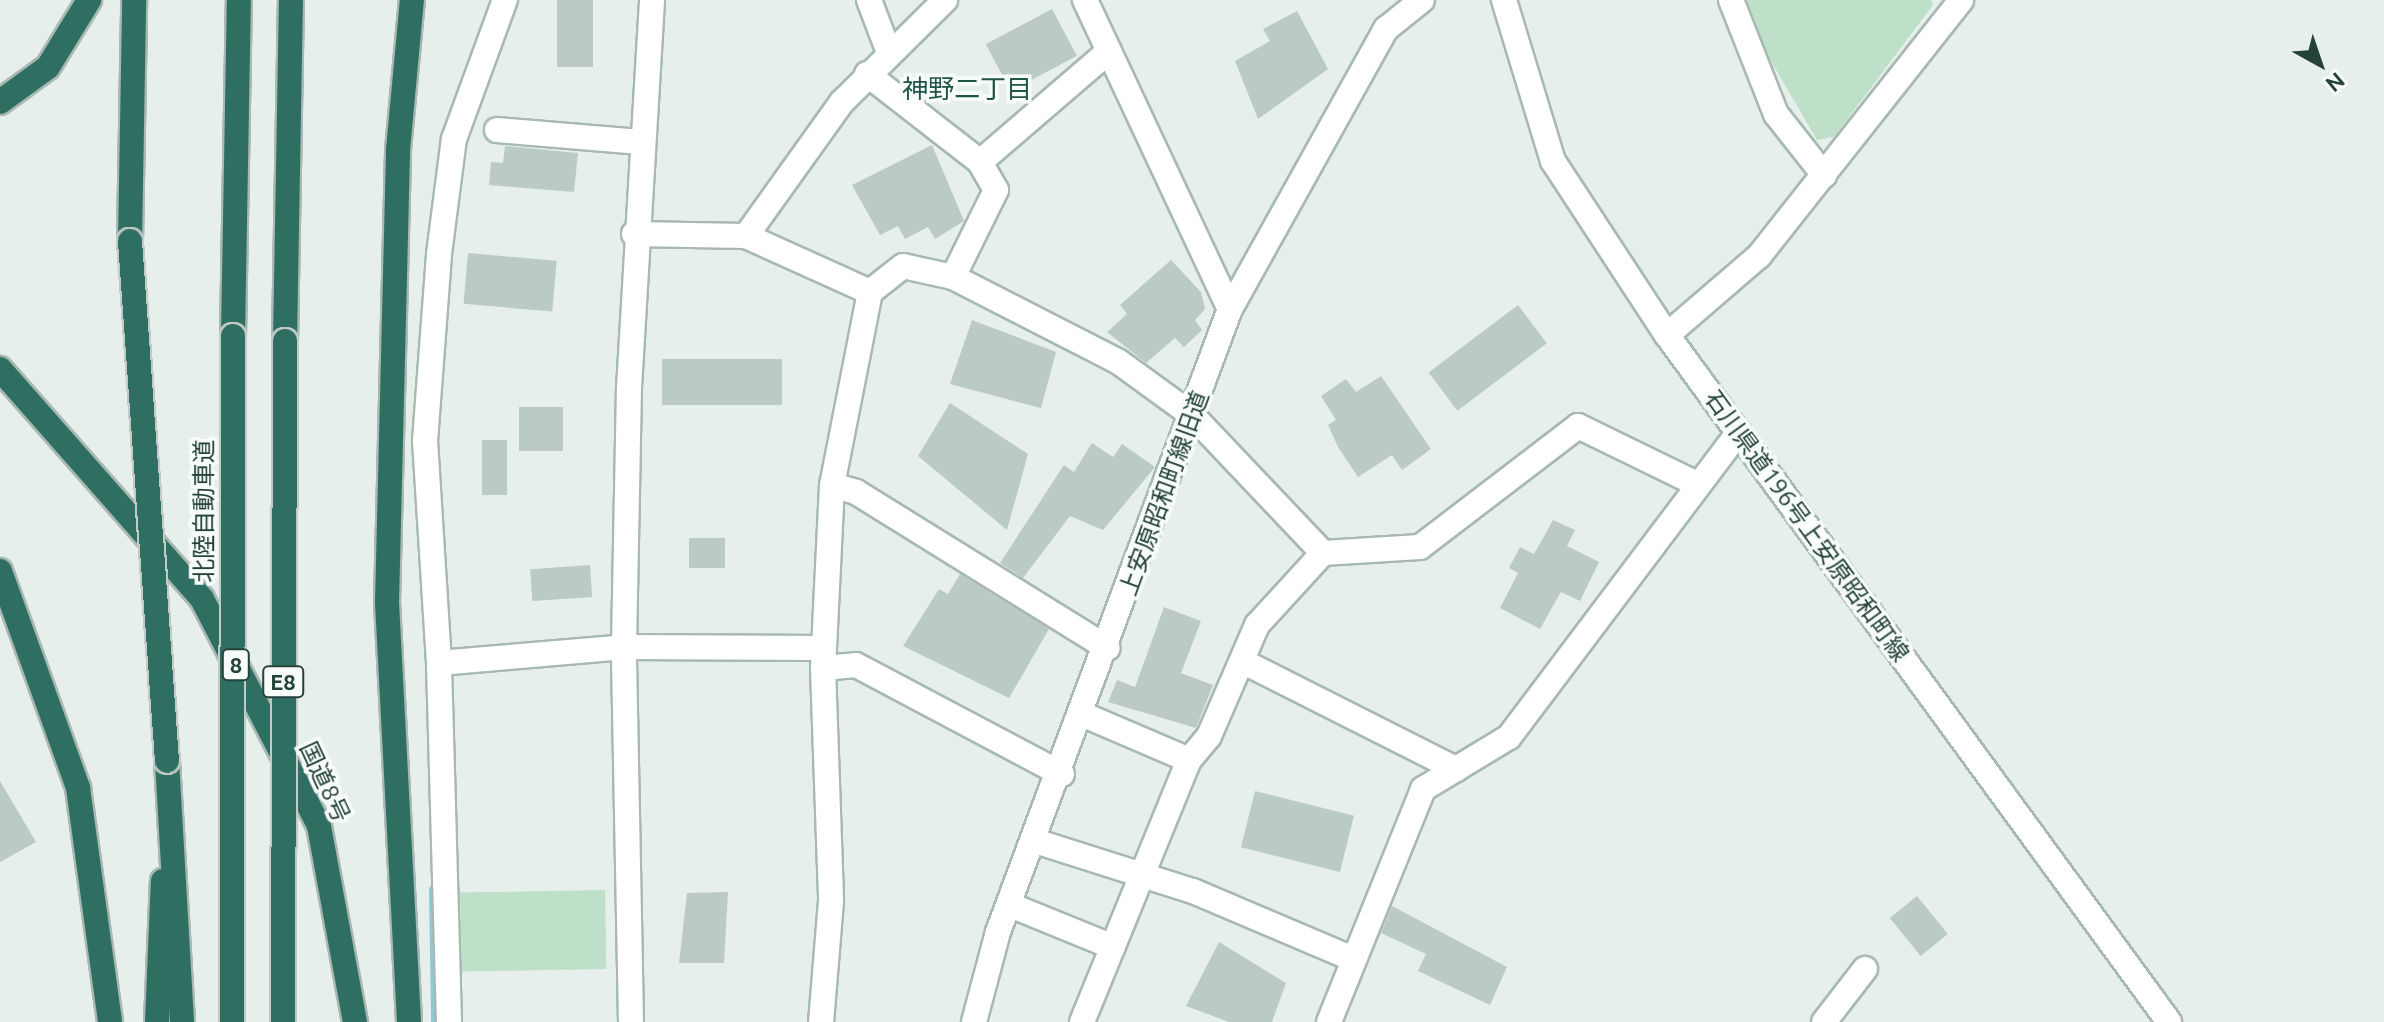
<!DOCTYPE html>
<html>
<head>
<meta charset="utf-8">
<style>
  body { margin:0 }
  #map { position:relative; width:2384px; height:1022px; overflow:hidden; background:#e6efeb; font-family:Ubuntu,"Noto Sans JP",sans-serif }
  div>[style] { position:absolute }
  .green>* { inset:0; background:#bfe0c8; transform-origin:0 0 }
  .stream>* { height:9px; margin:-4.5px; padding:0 4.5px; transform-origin:4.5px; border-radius:4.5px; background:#8ec9d4 }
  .building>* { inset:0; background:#bbcac4; transform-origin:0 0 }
  .roads { filter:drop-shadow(2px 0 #a8b8b2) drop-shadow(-2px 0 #a8b8b2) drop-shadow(0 2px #a8b8b2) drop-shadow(0 -2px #a8b8b2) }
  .street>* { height:24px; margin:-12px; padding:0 12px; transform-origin:12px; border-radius:12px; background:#fff }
  .secondary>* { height:24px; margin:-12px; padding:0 12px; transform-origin:12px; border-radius:12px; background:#fff }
  .highway>* { height:24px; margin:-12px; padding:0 12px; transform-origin:12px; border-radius:12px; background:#2f6f62 }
  .bridges { filter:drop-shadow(2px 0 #c2cac8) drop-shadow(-2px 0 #c2cac8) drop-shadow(0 2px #c2cac8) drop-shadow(0 -2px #c2cac8) }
  .highway-bridge>* { height:24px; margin:-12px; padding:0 12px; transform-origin:12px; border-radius:12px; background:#2f6f62 }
  span { translate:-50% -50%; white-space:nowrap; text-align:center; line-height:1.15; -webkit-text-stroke:7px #f7fbf9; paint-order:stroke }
  .shield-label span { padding:2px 6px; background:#f7fbf9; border:2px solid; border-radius:6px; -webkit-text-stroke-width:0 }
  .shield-label { font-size:22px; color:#24423a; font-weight:700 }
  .street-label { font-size:24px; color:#24423a }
  .neighbourhood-label { font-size:26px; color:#1f5548 }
  .north { position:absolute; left:2280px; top:24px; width:80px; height:80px; -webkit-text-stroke:6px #f7fbf9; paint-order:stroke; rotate:140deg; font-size:22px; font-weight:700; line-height:32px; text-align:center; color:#24423a }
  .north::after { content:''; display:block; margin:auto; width:28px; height:36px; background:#24423a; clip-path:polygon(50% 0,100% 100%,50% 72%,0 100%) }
</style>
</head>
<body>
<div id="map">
  <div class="green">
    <div style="clip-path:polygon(1747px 0,1931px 0,1933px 5px,1834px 137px,1817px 140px,1757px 37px)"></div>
    <div style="left:605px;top:890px;width:79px;height:145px;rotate:89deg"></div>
  </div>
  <div class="stream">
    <div style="left:433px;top:889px;width:133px;rotate:89.1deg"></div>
  </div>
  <div class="building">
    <div style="left:557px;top:0;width:36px;height:67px"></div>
    <div style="left:1052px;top:9px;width:53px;height:75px;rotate:62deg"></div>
    <div style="clip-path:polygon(1297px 11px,1328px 69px,1258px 119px,1235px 61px,1270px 41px,1263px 29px)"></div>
    <div style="clip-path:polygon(932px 145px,964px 221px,935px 239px,928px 227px,905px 239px,898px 226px,880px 235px,852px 185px)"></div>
    <div style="clip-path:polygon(505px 146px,578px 153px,574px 192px,489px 185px,491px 162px,503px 163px)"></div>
    <div style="left:468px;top:253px;width:89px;height:51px;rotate:5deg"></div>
    <div style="clip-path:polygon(1171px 260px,1201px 292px,1205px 309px,1195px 320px,1202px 330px,1184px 347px,1175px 338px,1146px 363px,1107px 332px,1127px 314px,1120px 305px)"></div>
    <div style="left:1518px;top:305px;width:48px;height:112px;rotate:53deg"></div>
    <div style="clip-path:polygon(972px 320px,1056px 352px,1041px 408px,950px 384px)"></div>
    <div style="left:662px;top:359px;width:120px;height:46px"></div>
    <div style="clip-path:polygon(1381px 376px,1431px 449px,1402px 470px,1392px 455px,1358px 477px,1338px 447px,1328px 425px,1336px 420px,1321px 396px,1346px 379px,1356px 392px)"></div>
    <div style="clip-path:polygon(950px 403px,1028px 454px,1007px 530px,918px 456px)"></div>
    <div style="left:563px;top:407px;width:44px;height:44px;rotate:90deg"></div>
    <div style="left:482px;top:440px;width:25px;height:55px"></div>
    <div style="clip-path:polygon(1092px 443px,1113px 457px,1122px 444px,1155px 467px,1103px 530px,1070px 516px,1023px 578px,1000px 563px,1064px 465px,1074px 472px)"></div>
    <div style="clip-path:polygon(1553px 520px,1575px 530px,1567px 546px,1599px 562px,1580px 601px,1561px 592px,1540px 629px,1500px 608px,1518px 573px,1509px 568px,1520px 547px,1534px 554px)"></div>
    <div style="left:689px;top:538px;width:36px;height:30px"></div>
    <div style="left:590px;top:565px;width:32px;height:60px;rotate:86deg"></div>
    <div style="clip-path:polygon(960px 574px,1049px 629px,1009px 698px,903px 646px,939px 589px,948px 594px)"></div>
    <div style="clip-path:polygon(1164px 607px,1201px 621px,1181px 673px,1213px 685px,1196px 728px,1108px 702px,1117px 680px,1135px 687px)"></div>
    <div style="clip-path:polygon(0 781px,36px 842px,0 862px)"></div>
    <div style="left:1255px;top:791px;width:102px;height:58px;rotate:14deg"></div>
    <div style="clip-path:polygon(728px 892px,724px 963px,679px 963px,687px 893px)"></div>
    <div style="left:1917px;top:896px;width:49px;height:35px;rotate:51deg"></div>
    <div style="clip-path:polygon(1392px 906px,1507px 967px,1490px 1005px,1418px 971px,1426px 954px,1381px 933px)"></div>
    <div style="clip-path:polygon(1219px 942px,1286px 983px,1272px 1022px,1229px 1022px,1186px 1006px)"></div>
  </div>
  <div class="roads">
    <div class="street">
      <div style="left:869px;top:0;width:53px;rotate:69.2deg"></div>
      <div style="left:1085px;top:0;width:341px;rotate:64.9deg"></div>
      <div style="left:1731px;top:0;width:123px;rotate:68.5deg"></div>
      <div style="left:1776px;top:114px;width:78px;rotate:51.8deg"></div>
      <div style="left:867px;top:74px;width:143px;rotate:37.9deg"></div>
      <div style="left:497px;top:130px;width:144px;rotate:4.8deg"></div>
      <div style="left:634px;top:234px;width:112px;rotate:1deg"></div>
      <div style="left:746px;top:236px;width:136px;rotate:24.3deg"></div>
      <div style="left:870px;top:292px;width:197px;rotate:101.1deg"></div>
      <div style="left:832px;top:485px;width:183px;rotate:92.8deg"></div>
      <div style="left:823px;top:668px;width:233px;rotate:88deg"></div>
      <div style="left:831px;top:901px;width:121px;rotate:94.7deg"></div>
      <div style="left:746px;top:236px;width:165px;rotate:-54.4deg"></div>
      <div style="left:842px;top:102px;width:145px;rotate:-44.7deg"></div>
      <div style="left:953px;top:277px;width:97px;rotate:-63.7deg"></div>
      <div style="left:996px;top:190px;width:32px;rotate:-120deg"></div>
      <div style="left:980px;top:162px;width:170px;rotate:-40.7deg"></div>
      <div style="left:870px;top:292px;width:42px;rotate:-38.2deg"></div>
      <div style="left:903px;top:266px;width:51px;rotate:12.4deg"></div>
      <div style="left:953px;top:277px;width:186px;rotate:27.1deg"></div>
      <div style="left:1119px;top:362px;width:90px;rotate:36deg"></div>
      <div style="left:1192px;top:415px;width:190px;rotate:46.5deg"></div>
      <div style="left:1667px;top:335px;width:121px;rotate:-40.7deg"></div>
      <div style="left:1759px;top:256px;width:326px;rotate:-51.7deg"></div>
      <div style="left:832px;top:485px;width:25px;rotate:16deg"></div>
      <div style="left:856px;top:492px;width:296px;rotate:31.8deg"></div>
      <div style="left:1242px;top:661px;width:240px;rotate:26.8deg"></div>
      <div style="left:439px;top:663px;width:222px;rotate:-93.6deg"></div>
      <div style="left:425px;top:441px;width:188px;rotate:-85.7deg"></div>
      <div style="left:439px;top:254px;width:116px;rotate:-82.6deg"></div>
      <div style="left:454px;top:139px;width:148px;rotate:-69.9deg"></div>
      <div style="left:823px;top:668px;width:33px;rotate:-5deg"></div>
      <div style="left:856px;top:665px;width:233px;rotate:27.9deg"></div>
      <div style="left:1084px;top:715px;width:114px;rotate:23.2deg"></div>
      <div style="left:1035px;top:841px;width:166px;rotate:17.6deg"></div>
      <div style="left:1193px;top:891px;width:174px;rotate:23deg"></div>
      <div style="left:1010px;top:905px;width:111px;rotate:22.2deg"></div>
      <div style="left:449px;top:1022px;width:359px;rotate:-91.6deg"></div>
      <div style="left:439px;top:663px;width:186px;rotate:-4.9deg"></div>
      <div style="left:624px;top:647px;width:200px;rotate:0.3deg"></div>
      <div style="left:1082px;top:1022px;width:283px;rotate:-67.8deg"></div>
      <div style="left:1189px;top:760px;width:31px;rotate:-50deg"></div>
      <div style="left:1209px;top:736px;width:121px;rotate:-66.6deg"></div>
      <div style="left:1257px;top:625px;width:98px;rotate:-47.5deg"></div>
      <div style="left:1323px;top:553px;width:97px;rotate:-3.5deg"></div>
      <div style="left:1420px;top:547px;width:199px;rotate:-37.4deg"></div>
      <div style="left:1578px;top:426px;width:130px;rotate:26deg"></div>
      <div style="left:1329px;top:1022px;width:251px;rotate:-68deg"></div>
      <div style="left:1423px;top:789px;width:100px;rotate:-31.2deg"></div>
      <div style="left:1509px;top:737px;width:381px;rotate:-53deg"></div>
      <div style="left:1824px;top:1022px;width:67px;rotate:-52.3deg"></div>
    </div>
    <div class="secondary">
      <div style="left:1504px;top:0;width:168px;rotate:73.1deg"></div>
      <div style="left:1553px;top:161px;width:208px;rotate:56.8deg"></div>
      <div style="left:1667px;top:335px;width:851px;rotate:53.84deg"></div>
      <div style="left:631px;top:1022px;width:375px;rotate:-91.1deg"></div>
      <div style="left:624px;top:647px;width:259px;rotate:-88.9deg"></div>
      <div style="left:629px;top:388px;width:389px;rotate:-86.6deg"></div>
      <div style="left:974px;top:1022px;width:93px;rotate:-75.1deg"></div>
      <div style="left:998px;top:932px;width:665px;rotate:-69.58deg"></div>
      <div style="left:1230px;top:309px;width:321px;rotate:-60.9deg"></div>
      <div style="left:1386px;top:29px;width:46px;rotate:-38.9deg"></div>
    </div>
    <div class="highway">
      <div style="left:0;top:102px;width:59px;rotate:-36.1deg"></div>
      <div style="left:48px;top:67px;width:79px;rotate:-58.5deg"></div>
      <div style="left:130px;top:241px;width:241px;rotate:-89deg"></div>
      <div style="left:233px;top:336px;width:336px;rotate:-89deg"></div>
      <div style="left:285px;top:341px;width:341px;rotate:-89deg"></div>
      <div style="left:0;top:369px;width:306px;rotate:48.7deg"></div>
      <div style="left:202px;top:599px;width:255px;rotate:62.7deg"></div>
      <div style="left:319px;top:826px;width:199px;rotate:79.6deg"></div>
      <div style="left:0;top:571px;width:231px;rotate:70.2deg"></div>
      <div style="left:78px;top:788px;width:236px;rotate:82.2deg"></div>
      <div style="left:167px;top:761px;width:261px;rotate:86.7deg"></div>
      <div style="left:157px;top:1022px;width:141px;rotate:-87.6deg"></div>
      <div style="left:409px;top:1022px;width:420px;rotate:-93deg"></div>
      <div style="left:387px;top:603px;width:453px;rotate:-88.6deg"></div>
      <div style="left:398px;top:150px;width:151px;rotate:-84.7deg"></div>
    </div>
  </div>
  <div class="bridges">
    <div class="highway-bridge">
      <div style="left:130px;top:241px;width:521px;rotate:85.93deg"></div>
      <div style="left:232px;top:1022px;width:686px;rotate:-89.92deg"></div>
      <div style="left:283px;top:1022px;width:681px;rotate:-89.83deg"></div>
    </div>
  </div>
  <div class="shield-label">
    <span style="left:236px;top:665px">8</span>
    <span style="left:283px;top:682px">E8</span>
  </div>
  <div class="street-label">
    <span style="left:1164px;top:493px;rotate:-70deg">上安原昭和町線旧道</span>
    <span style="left:204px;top:511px;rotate:-90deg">北陸自動車道</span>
    <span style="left:1807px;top:526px;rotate:54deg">石川県道196号上安原昭和町線</span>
    <span style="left:325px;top:782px;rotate:65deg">国道8号</span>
  </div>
  <div class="neighbourhood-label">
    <span style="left:967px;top:89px">神野二丁目</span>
  </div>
  <div class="north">N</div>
</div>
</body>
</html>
